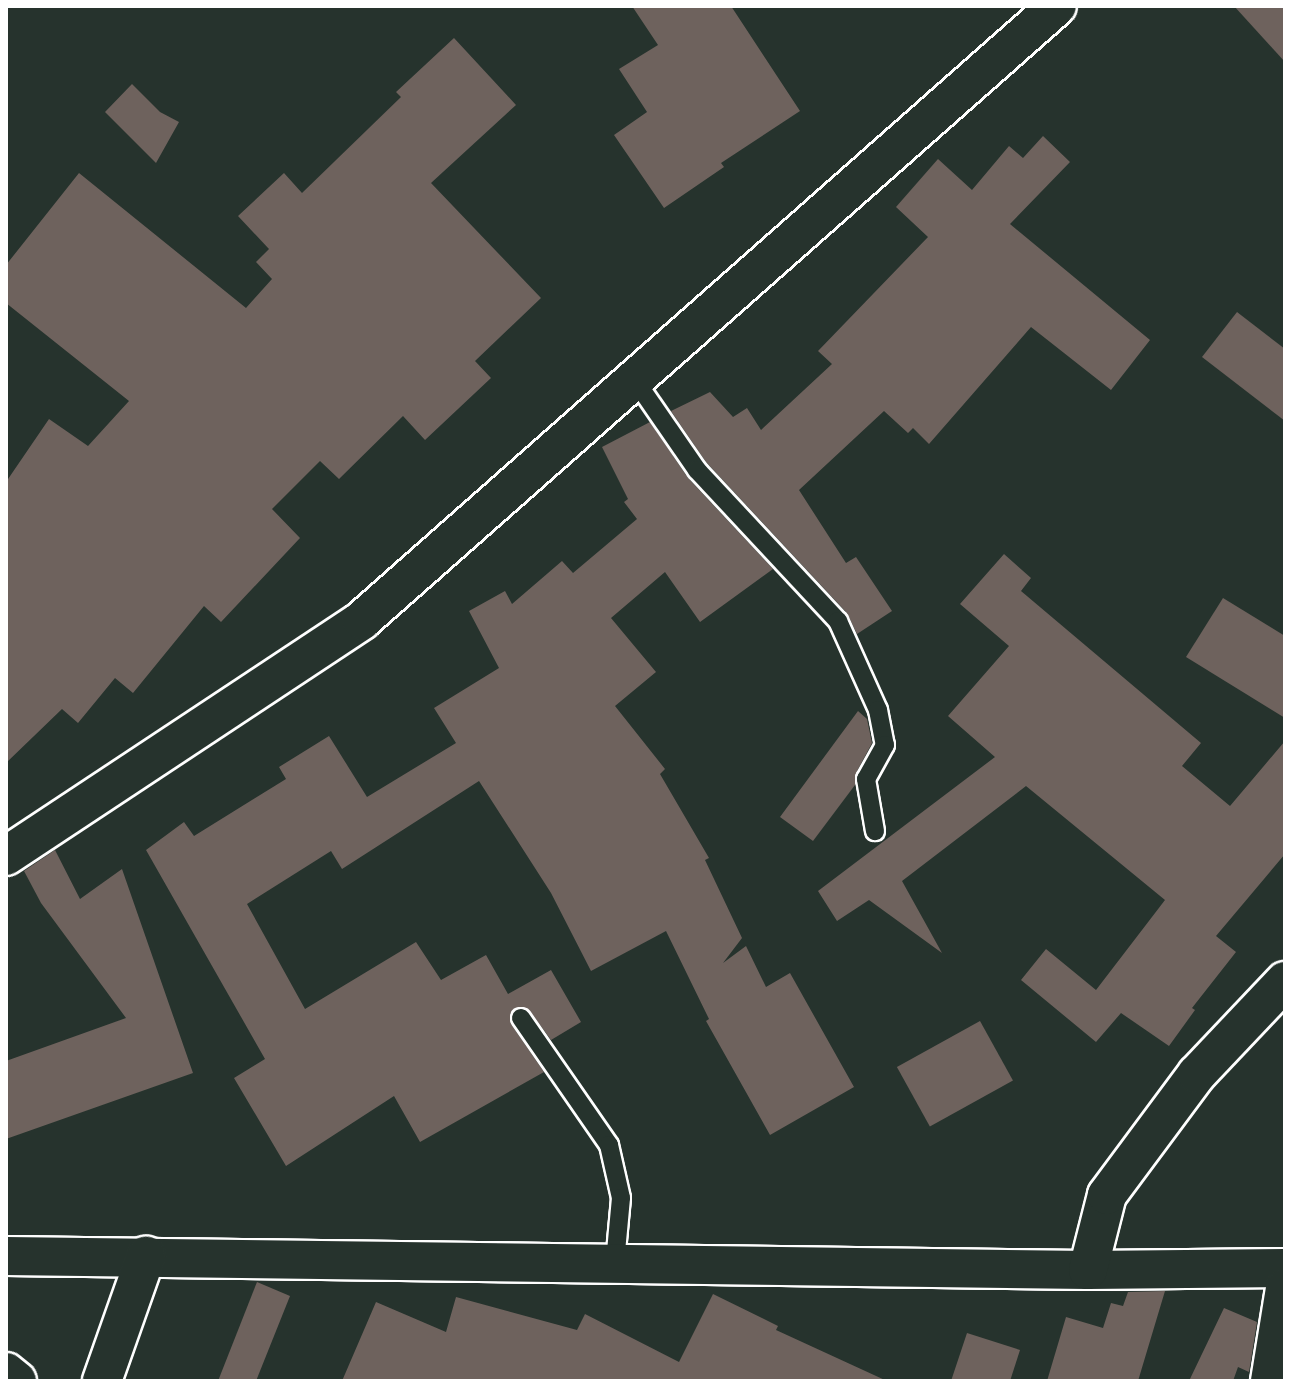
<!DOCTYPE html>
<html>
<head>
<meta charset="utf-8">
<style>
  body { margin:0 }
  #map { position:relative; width:1291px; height:1387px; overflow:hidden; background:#26332d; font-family:Caveat,sans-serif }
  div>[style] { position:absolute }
  .building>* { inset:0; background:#6e625d; transform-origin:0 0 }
  .roads { filter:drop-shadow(2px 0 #fff) drop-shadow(-2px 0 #fff) drop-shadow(0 2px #fff) drop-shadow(0 -2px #fff) }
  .service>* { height:18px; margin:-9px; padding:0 9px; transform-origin:9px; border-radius:9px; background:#26332d }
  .minor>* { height:38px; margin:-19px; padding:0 19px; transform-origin:19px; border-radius:19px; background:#26332d }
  span { translate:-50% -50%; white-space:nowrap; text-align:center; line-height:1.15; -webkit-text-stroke:6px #26332d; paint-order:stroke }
  .frame { position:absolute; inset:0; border:8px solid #fff; pointer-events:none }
</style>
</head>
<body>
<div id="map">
  <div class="building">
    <div style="clip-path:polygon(632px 6px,731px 6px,800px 111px,721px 163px,724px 167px,664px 208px,614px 135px,647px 112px,619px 69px,658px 45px)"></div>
    <div style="clip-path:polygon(1234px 6px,1285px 6px,1285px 62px)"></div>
    <div style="clip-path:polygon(454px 38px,516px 105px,431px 183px,541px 298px,475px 361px,491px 378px,425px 440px,403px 416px,339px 479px,320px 461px,272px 509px,300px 538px,221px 622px,204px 606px,133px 693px,115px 678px,78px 723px,62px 709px,6px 763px,6px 482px,49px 419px,88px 446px,129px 401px,6px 303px,6px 265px,79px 173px,246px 308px,272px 279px,256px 262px,269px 249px,238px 216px,284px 173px,302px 193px,401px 97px,396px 92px)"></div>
    <div style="clip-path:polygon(132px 84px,160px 112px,179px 122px,156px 163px,105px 112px)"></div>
    <div style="clip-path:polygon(1043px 136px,1070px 162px,1010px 224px,1150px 340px,1111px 390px,1031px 327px,929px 444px,913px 428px,908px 433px,884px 411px,799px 490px,846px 563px,856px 557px,892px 611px,857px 634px,847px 613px,706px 462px,671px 411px,710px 392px,733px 417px,747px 408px,761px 430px,832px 364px,818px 351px,928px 237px,896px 207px,938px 159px,972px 190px,1009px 146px,1023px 158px)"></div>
    <div style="clip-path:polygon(1237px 312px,1285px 349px,1285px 421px,1202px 357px)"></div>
    <div style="clip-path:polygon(650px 422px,688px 478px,773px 569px,700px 622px,665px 572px,611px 618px,656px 672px,615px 706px,665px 769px,660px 774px,709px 858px,705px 860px,742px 938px,723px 963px,746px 946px,766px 987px,790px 973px,854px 1087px,770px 1135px,706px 1021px,709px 1019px,666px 931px,591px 971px,551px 893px,479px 781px,342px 869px,331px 851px,247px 904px,305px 1009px,416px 942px,441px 980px,486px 955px,508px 994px,551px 970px,581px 1022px,551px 1040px,530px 1011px,515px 1008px,510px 1014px,511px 1024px,544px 1072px,420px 1142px,394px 1096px,286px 1166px,234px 1078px,265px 1059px,146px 850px,184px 822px,194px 836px,286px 779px,279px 767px,329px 736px,367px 797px,456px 743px,434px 708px,499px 668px,469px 611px,505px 591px,512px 604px,562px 561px,573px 573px,637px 519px,624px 502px,628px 499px,602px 447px)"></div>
    <div style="clip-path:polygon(1004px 554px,1031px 578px,1021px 591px,1201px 743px,1182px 766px,1230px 806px,1285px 741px,1285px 854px,1216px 936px,1236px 952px,1192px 1008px,1195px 1010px,1169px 1046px,1121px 1013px,1096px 1042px,1021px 980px,1046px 949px,1096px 990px,1165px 900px,1026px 786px,902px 881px,942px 953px,869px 900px,837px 921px,818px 891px,995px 757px,948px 716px,1009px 646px,960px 604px)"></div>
    <div style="clip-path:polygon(1223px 598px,1285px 636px,1285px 718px,1186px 657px)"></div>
    <div style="clip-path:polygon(858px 711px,867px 719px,872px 743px,856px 773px,855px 785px,813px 841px,780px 817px)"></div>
    <div style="clip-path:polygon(55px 850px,80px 899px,122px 869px,193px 1073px,6px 1139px,6px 1061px,126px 1018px,41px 903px,24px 871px)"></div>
    <div style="left:980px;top:1021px;width:68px;height:95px;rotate:61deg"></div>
    <div style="clip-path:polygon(257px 1282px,290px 1296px,256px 1381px,218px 1381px)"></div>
    <div style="clip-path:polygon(1165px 1291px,1138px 1381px,1047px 1381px,1066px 1317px,1103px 1328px,1111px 1303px,1123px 1306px,1128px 1292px)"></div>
    <div style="clip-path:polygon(713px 1294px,778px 1326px,776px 1330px,887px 1381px,342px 1381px,376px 1302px,446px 1332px,456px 1297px,577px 1330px,585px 1314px,679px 1362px)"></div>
    <div style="clip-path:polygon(1224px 1308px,1257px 1322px,1249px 1372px,1238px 1367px,1233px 1381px,1189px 1381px)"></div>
    <div style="clip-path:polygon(967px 1333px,1020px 1350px,1010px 1381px,951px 1381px)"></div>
  </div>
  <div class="roads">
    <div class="service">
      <div style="left:635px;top:380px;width:109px;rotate:55.4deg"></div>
      <div style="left:697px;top:470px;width:207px;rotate:47deg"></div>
      <div style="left:838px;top:621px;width:98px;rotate:65.8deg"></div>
      <div style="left:878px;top:710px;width:36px;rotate:79deg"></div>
      <div style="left:885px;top:745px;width:39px;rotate:119deg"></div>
      <div style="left:866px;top:779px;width:53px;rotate:80.2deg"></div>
      <div style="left:521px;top:1018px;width:155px;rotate:55.3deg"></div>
      <div style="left:609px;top:1145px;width:54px;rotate:77.2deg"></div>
      <div style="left:621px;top:1198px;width:65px;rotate:95.3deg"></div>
    </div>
    <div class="minor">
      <div style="left:6px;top:856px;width:427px;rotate:-33.5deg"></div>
      <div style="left:362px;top:620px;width:927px;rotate:-41.46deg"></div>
      <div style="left:6px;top:1256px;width:1082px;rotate:0.74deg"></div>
      <div style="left:1088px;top:1270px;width:197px;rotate:-0.6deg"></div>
      <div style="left:1088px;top:1270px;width:77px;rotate:-75.8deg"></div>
      <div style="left:1107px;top:1195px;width:151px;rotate:-53.4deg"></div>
      <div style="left:1197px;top:1074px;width:128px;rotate:-46.6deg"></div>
      <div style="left:6px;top:1372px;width:14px;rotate:39deg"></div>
      <div style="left:102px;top:1381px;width:133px;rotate:-70.6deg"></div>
      <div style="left:1270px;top:1381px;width:94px;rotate:-80.8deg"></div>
    </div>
  </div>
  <div class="frame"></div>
</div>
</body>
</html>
